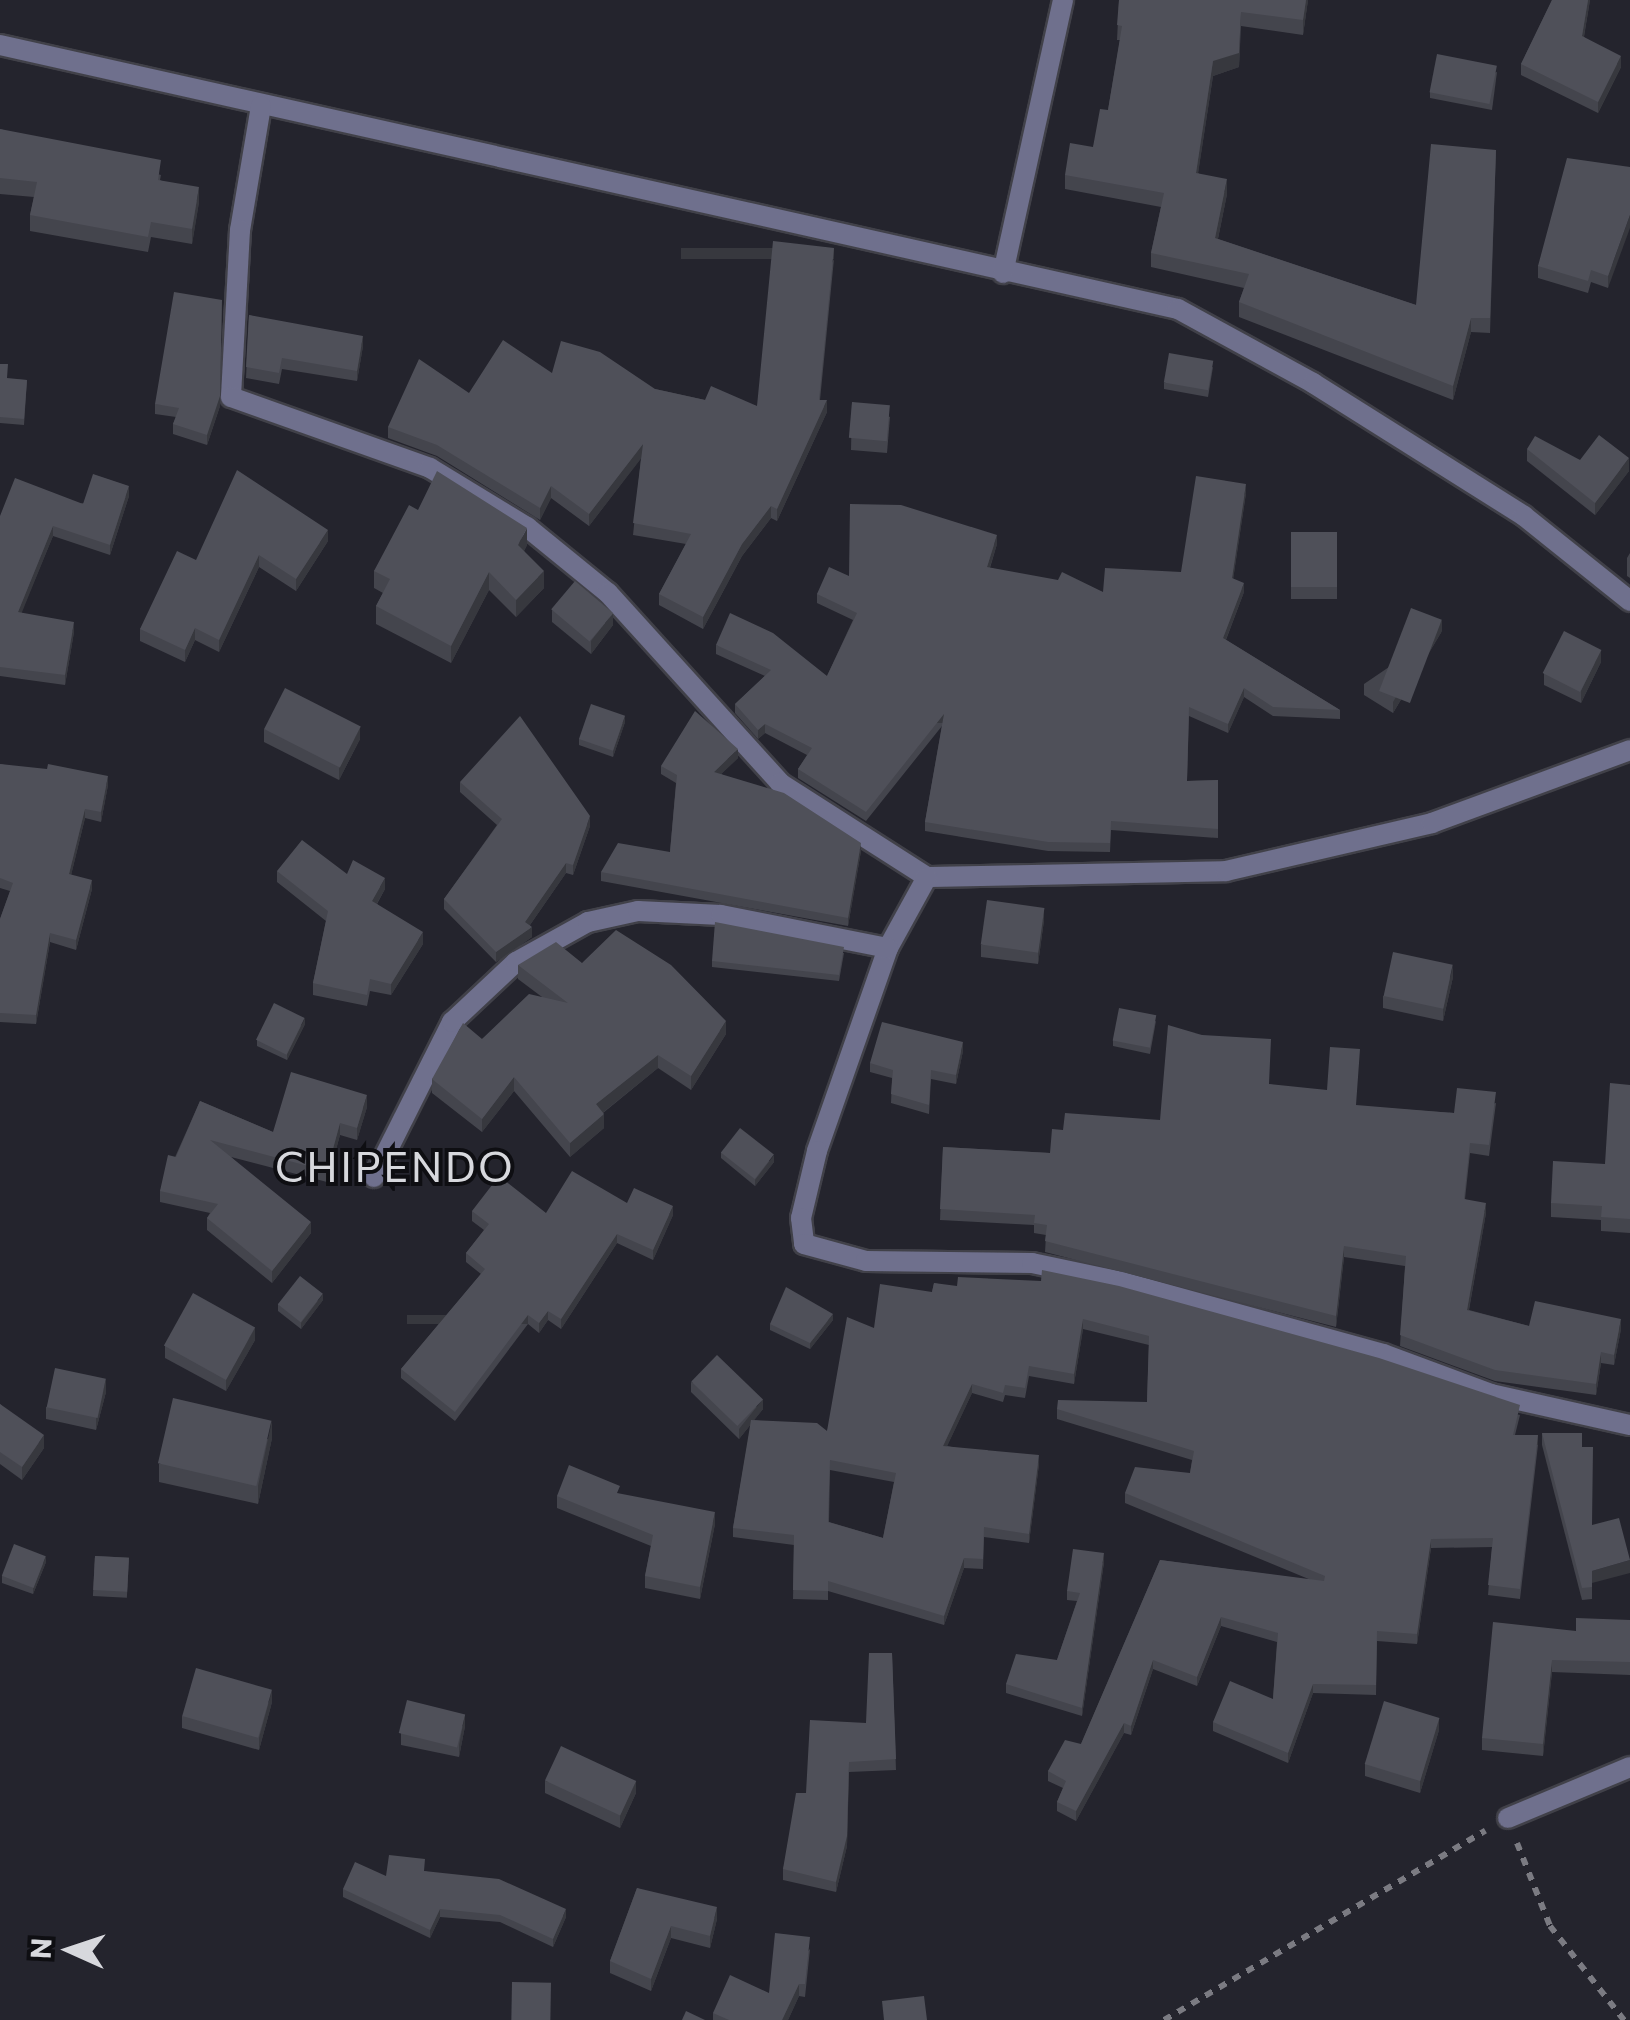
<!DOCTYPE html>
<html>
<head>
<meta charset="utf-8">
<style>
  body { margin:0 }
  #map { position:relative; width:1630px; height:2020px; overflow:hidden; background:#24242d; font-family:Commissioner,sans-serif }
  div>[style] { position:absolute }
  .path>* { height:6px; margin-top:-3px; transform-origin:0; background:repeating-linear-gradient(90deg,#7b7b82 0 8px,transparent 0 16px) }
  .roads { filter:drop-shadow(2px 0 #414149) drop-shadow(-2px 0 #414149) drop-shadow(0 2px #414149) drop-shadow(0 -2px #414149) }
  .street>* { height:20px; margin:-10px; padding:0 10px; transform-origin:10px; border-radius:10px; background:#6f708d }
  .wall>* { inset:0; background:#44454d; transform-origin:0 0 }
  .shaded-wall>* { inset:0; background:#37383e; transform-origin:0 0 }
  .building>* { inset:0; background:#4f5059; transform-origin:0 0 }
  span { translate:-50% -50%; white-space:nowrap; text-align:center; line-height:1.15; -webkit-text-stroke:8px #0e0e12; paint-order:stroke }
  .quarter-label { font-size:42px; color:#d7d8dd; letter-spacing:2.5px }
  .north { position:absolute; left:20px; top:1900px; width:100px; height:100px; -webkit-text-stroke:8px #0e0e12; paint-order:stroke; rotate:273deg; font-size:28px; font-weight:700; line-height:40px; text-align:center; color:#d7d8dd }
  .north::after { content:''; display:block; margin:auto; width:35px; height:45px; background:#d7d8dd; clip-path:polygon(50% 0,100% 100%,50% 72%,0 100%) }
</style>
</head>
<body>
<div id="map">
  <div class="path">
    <div style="left:1517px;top:1843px;width:89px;rotate:68.3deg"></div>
    <div style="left:1550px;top:1926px;width:120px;rotate:51.8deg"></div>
    <div style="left:1164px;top:2020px;width:373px;rotate:-30.5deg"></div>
  </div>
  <div class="roads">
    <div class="street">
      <div style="left:0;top:45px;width:1207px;rotate:12.63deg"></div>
      <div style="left:1178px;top:309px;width:154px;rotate:28.7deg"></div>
      <div style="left:1313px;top:383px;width:249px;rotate:32.2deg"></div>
      <div style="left:1524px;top:516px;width:136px;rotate:38.7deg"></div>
      <div style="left:261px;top:106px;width:126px;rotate:99.6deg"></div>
      <div style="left:240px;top:230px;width:167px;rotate:93.1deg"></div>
      <div style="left:231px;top:397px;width:211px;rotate:19.6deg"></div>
      <div style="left:430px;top:468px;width:114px;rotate:31.3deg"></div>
      <div style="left:527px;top:527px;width:104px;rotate:39.2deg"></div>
      <div style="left:608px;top:593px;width:256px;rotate:47.8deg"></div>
      <div style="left:780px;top:783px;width:174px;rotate:32.6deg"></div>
      <div style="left:927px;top:877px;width:299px;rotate:-1.1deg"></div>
      <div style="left:1226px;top:871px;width:212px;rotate:-13.1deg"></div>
      <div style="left:1432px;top:823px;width:211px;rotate:-20.2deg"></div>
      <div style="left:1003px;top:273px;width:280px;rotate:-77.6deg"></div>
      <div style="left:927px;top:877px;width:81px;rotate:118.8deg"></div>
      <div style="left:888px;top:948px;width:215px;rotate:109.3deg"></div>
      <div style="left:817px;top:1151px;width:69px;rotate:103.4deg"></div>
      <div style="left:801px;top:1218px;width:26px;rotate:83deg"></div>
      <div style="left:804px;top:1244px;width:64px;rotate:15.3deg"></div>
      <div style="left:866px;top:1261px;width:166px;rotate:0.7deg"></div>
      <div style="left:1032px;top:1263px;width:92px;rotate:11.9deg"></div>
      <div style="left:1122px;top:1282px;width:271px;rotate:15.4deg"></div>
      <div style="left:1383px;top:1354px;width:115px;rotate:20.3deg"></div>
      <div style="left:1491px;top:1394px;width:142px;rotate:12.6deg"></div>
      <div style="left:374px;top:1177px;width:174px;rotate:-63.3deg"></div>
      <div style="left:452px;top:1022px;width:88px;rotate:-43.2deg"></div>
      <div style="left:516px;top:962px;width:82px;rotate:-29.1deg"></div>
      <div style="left:588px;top:922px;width:51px;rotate:-12.4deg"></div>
      <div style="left:638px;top:911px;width:83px;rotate:2.8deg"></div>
      <div style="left:721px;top:915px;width:170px;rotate:11.2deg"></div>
      <div style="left:1508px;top:1818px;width:132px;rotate:-22.7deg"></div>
    </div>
  </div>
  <div class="wall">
    <div style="clip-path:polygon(1119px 0,1308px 0,1303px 35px,1241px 26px,1239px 67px,1213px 76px,1198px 173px,1227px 194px,1218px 239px,1416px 305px,1496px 150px,1490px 333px,1471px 332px,1453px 400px,1239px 317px,1239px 302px,1244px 288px,1151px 267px,1151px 253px,1161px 207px,1065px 189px,1065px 175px,1093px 147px,1108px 110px,1120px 40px,1117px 40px)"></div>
    <div style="clip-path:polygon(1552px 0,1590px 0,1584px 37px,1621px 67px,1598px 113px,1521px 75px,1521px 64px)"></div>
    <div style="clip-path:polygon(1497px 72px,1492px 110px,1430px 98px,1430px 92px)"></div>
    <div style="clip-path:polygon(0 129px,161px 175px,160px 180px,199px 202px,192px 244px,151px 237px,148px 252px,30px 231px,30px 215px,34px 197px,0 194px)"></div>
    <div style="clip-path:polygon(1630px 167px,1608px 288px,1591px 282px,1588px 293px,1538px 278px,1538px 266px)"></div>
    <div style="clip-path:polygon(834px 259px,820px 400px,827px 412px,777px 521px,771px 518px,742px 556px,703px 629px,659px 605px,659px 594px,686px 544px,633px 535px,641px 458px,589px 526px,551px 498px,540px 520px,437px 456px,388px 438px,388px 427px,469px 393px,552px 373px,655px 389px,705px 400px,757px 406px)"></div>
    <div style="clip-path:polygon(249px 315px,363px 346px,357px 381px,282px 369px,279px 384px,246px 378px)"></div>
    <div style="clip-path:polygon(0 364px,7px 379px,27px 380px,24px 425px,0 423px)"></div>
    <div style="clip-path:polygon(1213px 367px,1208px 397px,1164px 389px,1164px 383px)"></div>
    <div style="clip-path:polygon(852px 402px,890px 417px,887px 453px,851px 450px)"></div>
    <div style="clip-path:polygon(155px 404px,220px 406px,207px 445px,173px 434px,173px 424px,176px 417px,155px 414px)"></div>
    <div style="clip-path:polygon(1527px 449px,1580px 460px,1629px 471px,1595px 515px,1527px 461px)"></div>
    <div style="clip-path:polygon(1246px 493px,1233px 579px,1244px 592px,1226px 640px,1340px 710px,1340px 719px,1273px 716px,1244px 697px,1228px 733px,1189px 716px,1187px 781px,1218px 780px,1218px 838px,1111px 830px,1110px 852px,1048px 851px,925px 831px,925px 822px,942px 726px,866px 821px,798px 778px,798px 769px,807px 755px,765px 733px,758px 739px,735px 713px,735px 704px,765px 676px,716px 654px,716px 645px,827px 676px,853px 620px,817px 603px,817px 594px,849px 576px,997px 544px,990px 568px,1103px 592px,1181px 572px)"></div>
    <div style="clip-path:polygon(129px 496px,110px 555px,53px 536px,21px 613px,74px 632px,65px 685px,0 676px,0 516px)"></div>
    <div style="clip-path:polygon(418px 510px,527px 545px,524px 551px,544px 588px,516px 617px,489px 590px,451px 663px,376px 624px,376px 606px,383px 593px,374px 588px,374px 571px)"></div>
    <div style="left:1291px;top:532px;width:46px;height:67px"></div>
    <div style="clip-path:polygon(328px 541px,296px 591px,259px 567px,219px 652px,195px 640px,185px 662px,140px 641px,140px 629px,196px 560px)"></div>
    <div style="clip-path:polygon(1630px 553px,1630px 578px,1627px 576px,1627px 558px)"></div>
    <div style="clip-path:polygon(552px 610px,613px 625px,591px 654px,552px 622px)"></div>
    <div style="clip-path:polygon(1442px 631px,1393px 713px,1364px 695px,1364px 684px)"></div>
    <div style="clip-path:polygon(1601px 662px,1581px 703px,1544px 685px,1544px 673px)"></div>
    <div style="clip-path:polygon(625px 722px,613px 757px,579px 745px,579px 739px)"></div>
    <div style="clip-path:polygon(264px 729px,360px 739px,339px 780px,264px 742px)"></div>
    <div style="clip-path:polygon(738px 758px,721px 774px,861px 851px,848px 926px,601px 881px,601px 872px,670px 852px,676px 783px,661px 774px,661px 766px)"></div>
    <div style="clip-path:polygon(0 764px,108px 785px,101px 822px,85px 818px,71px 875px,92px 889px,76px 950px,50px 942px,36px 1024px,0 1022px,0 919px,10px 891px,0 888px)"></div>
    <div style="clip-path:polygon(460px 782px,590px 826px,573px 875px,566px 873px,530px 925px,532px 937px,496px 962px,444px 909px,444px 899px,497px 825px,460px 792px)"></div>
    <div style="clip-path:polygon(277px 871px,347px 874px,385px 889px,377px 904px,423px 944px,391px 995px,370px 991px,367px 1006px,313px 995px,313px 983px,326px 921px,277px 882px)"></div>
    <div style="clip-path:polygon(1044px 920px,1038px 964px,981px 957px,981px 945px)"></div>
    <div style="clip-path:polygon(844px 953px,839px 981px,712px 967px,712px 961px)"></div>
    <div style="clip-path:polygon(582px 963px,726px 1034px,691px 1090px,658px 1068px,603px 1113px,604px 1128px,570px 1157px,514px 1091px,482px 1132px,432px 1093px,432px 1079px,482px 1039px,542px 997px,518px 979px,518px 965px)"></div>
    <div style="clip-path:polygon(1453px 977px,1443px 1021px,1383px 1008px,1383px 996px)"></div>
    <div style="clip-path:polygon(1156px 1021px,1150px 1054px,1113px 1046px,1113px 1040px)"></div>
    <div style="clip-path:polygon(305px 1024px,287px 1060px,257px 1046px,257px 1040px)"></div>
    <div style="clip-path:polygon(963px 1051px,956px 1084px,931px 1079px,929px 1114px,891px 1103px,892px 1078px,870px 1072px,870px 1063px)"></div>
    <div style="clip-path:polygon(1269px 1084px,1356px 1106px,1454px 1113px,1496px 1103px,1489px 1156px,1470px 1153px,1465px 1199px,1486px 1213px,1469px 1310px,1529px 1326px,1621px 1329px,1614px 1365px,1601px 1363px,1596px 1395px,1495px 1381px,1400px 1346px,1405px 1266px,1344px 1257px,1336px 1327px,1045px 1252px,1046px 1235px,1034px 1233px,1034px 1225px,940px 1220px,943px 1147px,1050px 1153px,1063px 1130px,1160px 1120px)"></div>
    <div style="clip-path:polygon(1630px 1085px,1630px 1233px,1601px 1231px,1601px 1220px,1551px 1217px,1551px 1203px,1605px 1164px)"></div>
    <div style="clip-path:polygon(200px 1101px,273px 1132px,367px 1107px,357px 1140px,340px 1135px,327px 1182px,231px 1157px,311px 1233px,272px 1283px,207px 1230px,207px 1218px,210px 1213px,160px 1202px,160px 1191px)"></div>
    <div style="clip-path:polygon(721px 1152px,774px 1162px,755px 1186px,721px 1158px)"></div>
    <div style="clip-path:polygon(627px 1203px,673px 1215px,653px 1260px,617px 1243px,561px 1329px,548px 1320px,539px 1333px,528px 1324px,455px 1421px,401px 1378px,401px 1369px,481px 1274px,466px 1262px,466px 1253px,484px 1230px,472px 1221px,472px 1211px,546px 1213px)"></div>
    <div style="clip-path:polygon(evenodd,934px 1283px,1520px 1415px,1515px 1435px,1538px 1445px,1520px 1599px,1488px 1595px,1492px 1547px,1431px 1548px,1417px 1644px,1377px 1641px,1376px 1695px,1313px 1693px,1288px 1763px,1213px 1731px,1213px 1722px,1273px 1699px,1277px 1642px,1221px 1626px,1197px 1686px,1153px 1669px,1131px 1735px,1124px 1733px,1076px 1821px,1057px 1811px,1057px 1802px,1063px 1788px,1048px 1781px,1048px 1771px,1081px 1744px,1160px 1560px,1311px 1580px,1125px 1503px,1125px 1493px,1190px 1473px,1192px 1460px,1057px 1419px,1057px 1409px,1147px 1402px,1149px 1345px,1083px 1329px,1074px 1384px,1029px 1376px,1025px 1398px,1005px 1395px,1003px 1402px,972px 1393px,947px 1446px,1039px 1464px,1029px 1543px,984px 1537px,983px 1569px,964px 1568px,944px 1625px,828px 1591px,828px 1600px,793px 1599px,794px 1545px,733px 1537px,733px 1528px,751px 1424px,739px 1439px,691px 1392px,691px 1382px,763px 1409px,754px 1420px,827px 1431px,874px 1328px,932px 1292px,934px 1283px,830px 1470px,894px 1482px,883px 1538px,829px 1522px,830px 1470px)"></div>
    <div style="clip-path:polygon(323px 1300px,301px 1329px,278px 1311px,278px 1304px)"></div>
    <div style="clip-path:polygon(833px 1320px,810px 1349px,770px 1330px,770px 1324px)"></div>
    <div style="clip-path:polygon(255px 1340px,226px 1391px,165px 1358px,165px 1346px)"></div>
    <div style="clip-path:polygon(106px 1392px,96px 1430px,46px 1419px,46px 1407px)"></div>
    <div style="clip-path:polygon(0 1404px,44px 1448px,22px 1480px,0 1464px)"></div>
    <div style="clip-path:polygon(1542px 1433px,1582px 1447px,1592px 1525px,1592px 1599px,1582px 1600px,1542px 1445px)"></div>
    <div style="clip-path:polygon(272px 1438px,258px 1504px,159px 1482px,159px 1464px)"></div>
    <div style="clip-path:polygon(620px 1494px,715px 1524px,700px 1599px,645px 1588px,645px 1576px,651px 1546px,557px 1508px,557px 1496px)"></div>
    <div style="left:95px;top:1556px;width:34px;height:40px;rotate:3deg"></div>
    <div style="clip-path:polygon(46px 1562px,33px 1594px,2px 1583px,2px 1576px)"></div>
    <div style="clip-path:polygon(1104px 1562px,1082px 1716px,1006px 1693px,1006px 1684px,1057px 1660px,1077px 1601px,1067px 1600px,1067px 1591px)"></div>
    <div style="clip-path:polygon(1630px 1620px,1630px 1675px,1552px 1672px,1543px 1756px,1482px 1750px,1482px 1738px,1576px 1631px)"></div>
    <div style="clip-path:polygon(892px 1653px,896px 1770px,849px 1772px,847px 1846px,836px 1892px,783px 1880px,783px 1869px,806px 1793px,866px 1723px)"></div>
    <div style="clip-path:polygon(272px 1702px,259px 1750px,182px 1728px,182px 1716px)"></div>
    <div style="clip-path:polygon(465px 1726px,459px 1757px,401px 1745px,401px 1733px)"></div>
    <div style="clip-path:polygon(1439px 1730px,1420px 1793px,1365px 1776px,1365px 1764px)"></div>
    <div style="clip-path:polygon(545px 1781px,636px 1793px,620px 1828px,545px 1793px)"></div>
    <div style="clip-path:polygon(425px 1871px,566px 1917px,553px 1947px,500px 1922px,440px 1917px,430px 1938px,343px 1897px,343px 1889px,386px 1876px)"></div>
    <div style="clip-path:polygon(637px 1888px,717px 1919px,710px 1948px,671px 1938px,651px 1991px,610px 1973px,610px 1961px)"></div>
    <div style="clip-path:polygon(810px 1949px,805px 1997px,799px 1996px,788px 2020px,713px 2020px,713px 2013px,769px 1993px)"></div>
  </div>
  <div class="shaded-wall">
    <div style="clip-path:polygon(1306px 0,1308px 0,1303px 35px,1303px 20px)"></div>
    <div style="clip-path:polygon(1588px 0,1590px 0,1582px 47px,1582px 36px)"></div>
    <div style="clip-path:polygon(1241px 12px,1239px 67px,1213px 76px,1196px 187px,1196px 173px,1213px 61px)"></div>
    <div style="clip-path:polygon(1621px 56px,1621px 67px,1598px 113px,1598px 102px)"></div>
    <div style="clip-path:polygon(1227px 179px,1227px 194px,1215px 253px,1215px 238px)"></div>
    <div style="clip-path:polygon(199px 187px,199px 202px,192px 244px,192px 229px)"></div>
    <div style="clip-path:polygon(1630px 215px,1630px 228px,1608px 288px,1608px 276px)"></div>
    <div style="left:834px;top:248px;width:11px;height:153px;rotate:90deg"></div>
    <div style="clip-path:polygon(222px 300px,220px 406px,207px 445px,207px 435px)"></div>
    <div style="clip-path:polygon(1471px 318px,1471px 332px,1453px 400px,1453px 386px)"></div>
    <div style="clip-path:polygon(363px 336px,363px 346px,357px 381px,357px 371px)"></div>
    <div style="clip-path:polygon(827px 400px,827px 412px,777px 521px,777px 509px)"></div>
    <div style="clip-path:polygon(643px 444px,643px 456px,589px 526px,589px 514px)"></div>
    <div style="clip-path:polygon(1629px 458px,1629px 471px,1595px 515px,1595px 503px)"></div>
    <div style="clip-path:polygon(1246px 484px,1246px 493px,1232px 587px,1232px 578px)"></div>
    <div style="clip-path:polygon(129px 486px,129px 496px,110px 555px,110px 545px)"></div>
    <div style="clip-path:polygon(551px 486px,551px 498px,540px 520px,540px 508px)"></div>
    <div style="clip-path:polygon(771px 506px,771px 518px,742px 556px,703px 629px,703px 617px,742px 544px)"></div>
    <div style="clip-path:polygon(53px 526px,53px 536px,18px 622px,18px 612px)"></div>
    <div style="clip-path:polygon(527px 528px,527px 545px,518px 562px,518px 545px)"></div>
    <div style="clip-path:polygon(328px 530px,328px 541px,296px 591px,296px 579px)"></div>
    <div style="clip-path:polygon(997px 535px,997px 544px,987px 576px,987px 567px)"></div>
    <div style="clip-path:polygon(259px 555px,259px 567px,219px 652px,219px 640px)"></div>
    <div style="clip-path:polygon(544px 571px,544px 588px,516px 617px,516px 600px)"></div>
    <div style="clip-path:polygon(489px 572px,489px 590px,451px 663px,451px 646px)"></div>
    <div style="clip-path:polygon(1244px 583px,1244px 592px,1223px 647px,1223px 638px)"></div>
    <div style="clip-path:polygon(613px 613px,613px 625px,591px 654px,591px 641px)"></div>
    <div style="clip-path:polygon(1442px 620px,1442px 631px,1393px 713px,1393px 702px)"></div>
    <div style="clip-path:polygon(74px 622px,74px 632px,65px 685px,65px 675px)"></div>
    <div style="clip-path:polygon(195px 628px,195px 640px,185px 662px,185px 650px)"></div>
    <div style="clip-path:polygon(1601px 650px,1601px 662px,1581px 703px,1581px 691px)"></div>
    <div style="clip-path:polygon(1244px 688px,1244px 697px,1228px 733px,1228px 724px)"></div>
    <div style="left:944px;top:714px;width:9px;height:125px;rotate:90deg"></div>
    <div style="clip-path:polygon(625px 716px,625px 722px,613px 757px,613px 751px)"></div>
    <div style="clip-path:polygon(765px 724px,765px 733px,758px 739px,758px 730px)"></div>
    <div style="clip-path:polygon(360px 727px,360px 739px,339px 780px,339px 768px)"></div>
    <div style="clip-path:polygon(738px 749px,738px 758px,714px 781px,714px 772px)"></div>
    <div style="clip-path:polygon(108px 776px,108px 785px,101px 822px,101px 812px)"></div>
    <div style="clip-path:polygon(85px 809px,85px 818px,69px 884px,69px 874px)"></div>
    <div style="clip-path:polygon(590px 816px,590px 826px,573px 875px,573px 865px)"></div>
    <div style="clip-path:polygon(861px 843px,861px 851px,848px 926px,848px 918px)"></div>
    <div style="clip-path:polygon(566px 863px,566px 873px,525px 932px,525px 922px)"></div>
    <div style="clip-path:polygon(385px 878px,385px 889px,372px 912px,372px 901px)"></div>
    <div style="clip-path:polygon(92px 880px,92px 889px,76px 950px,76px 940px)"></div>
    <div style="clip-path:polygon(1044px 908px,1044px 920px,1038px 964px,1038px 952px)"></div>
    <div style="clip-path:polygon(532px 927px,532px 937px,496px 962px,496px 952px)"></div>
    <div style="clip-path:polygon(423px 932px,423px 944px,391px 995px,391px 984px)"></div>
    <div style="clip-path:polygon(50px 933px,50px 942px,36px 1024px,36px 1015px)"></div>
    <div style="clip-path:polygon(1453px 965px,1453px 977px,1443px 1021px,1443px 1009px)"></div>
    <div style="clip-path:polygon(305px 1018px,305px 1024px,287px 1060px,287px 1054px)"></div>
    <div style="clip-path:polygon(726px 1021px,726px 1034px,691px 1090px,691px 1076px)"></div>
    <div style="clip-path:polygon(963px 1042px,963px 1051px,956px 1084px,956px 1075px)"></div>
    <div style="clip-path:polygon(658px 1055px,658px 1068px,596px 1118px,596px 1104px)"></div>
    <div style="clip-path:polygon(514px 1077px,514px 1091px,482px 1132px,482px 1119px)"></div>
    <div style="clip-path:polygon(367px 1095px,367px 1107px,357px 1140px,357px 1128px)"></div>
    <div style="clip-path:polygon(604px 1114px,604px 1128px,570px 1157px,570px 1143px)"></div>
    <div style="clip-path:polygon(340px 1123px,340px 1135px,327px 1182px,327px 1171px)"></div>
    <div style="clip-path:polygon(774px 1155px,774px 1162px,755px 1186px,755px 1180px)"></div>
    <div style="clip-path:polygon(1486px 1203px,1486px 1213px,1467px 1320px,1467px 1310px)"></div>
    <div style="clip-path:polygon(673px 1206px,673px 1215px,653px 1260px,653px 1250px)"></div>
    <div style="clip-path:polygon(311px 1222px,311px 1233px,272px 1283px,272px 1271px)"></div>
    <div style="clip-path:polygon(617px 1234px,617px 1243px,561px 1329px,561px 1319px)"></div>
    <div style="clip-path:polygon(1344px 1246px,1344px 1257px,1336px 1327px,1336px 1316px)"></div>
    <div style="clip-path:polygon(323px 1294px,323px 1300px,301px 1329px,301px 1323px)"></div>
    <div style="clip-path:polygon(548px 1311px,548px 1320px,539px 1333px,539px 1323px)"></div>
    <div style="clip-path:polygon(833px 1314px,833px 1320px,810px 1349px,810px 1343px)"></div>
    <div style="left:528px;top:1315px;width:9px;height:121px;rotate:90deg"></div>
    <div style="clip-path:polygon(1083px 1319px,1083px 1329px,1074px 1384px,1074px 1374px)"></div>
    <div style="clip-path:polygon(1621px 1319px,1621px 1329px,1614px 1365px,1614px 1355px)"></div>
    <div style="clip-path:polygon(255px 1327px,255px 1340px,226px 1391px,226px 1379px)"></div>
    <div style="clip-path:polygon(1601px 1352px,1601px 1363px,1596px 1395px,1596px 1384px)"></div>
    <div style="clip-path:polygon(106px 1379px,106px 1392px,96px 1430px,96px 1418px)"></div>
    <div style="clip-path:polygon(972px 1384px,972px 1393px,943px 1455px,943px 1446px)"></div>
    <div style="clip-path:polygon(763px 1399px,763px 1409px,739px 1439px,739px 1429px)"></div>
    <div style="clip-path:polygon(272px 1420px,272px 1438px,258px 1504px,258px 1486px)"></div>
    <div style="clip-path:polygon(44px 1435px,44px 1448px,22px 1480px,22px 1467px)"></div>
    <div style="left:1538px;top:1435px;width:10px;height:155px;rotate:90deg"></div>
    <div style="clip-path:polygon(1039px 1455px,1039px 1464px,1029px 1543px,1029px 1534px)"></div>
    <div style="clip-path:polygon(715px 1512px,715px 1524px,700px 1599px,700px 1587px)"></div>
    <div style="clip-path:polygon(1431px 1539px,1431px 1548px,1417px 1644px,1417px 1634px)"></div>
    <div style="clip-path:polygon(1104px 1553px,1104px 1562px,1082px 1716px,1082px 1708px)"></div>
    <div style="clip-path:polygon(46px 1556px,46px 1562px,33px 1594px,33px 1588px)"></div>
    <div style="clip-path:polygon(964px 1558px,964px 1568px,944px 1625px,944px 1616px)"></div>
    <div style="clip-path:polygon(1630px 1560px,1630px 1573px,1592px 1583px,1592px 1571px)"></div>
    <div style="clip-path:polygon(1221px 1617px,1221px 1626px,1197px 1686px,1197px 1677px)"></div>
    <div style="clip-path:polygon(1153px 1660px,1153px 1669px,1131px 1735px,1131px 1726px)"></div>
    <div style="clip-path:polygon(1552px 1660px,1552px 1672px,1543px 1756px,1543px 1744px)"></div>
    <div style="clip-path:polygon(1313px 1684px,1313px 1693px,1288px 1763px,1288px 1753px)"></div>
    <div style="clip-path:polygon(272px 1690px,272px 1702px,259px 1750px,259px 1738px)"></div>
    <div style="clip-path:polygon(465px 1714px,465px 1726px,459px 1757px,459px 1745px)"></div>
    <div style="clip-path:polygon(1439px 1718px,1439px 1730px,1420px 1793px,1420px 1781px)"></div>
    <div style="clip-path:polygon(1124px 1723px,1124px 1733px,1076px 1821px,1076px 1811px)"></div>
    <div style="clip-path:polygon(849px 1762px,847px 1846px,836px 1892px,836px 1882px)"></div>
    <div style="clip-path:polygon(636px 1781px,636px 1793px,620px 1828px,620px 1815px)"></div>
    <div style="clip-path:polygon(717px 1907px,717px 1919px,710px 1948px,710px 1936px)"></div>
    <div style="clip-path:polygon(440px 1909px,440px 1917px,430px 1938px,430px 1930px)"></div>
    <div style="clip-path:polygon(566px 1909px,566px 1917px,553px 1947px,553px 1939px)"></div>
    <div style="clip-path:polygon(671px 1926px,671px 1938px,651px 1991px,651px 1979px)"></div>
    <div style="clip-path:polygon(799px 1984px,799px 1996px,788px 2020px,782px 2020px)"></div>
  </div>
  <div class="building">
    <div style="clip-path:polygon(1119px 0,1306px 0,1303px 20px,1241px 12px,1239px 53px,1213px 61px,1196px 173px,1227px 179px,1215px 238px,1416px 305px,1431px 144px,1496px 150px,1490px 318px,1471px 318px,1453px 386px,1239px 302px,1249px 274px,1151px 253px,1164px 193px,1065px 175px,1070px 143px,1093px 147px,1100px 109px,1108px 110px,1122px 26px,1117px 25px)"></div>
    <div style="clip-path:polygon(1552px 0,1588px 0,1582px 36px,1621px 56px,1598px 102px,1521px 64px)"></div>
    <div style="left:1437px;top:54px;width:61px;height:39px;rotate:11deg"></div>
    <div style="clip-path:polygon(0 129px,161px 160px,158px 180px,199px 187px,192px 229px,151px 222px,148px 237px,30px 215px,37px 182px,0 178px)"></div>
    <div style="clip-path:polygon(1567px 158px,1630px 167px,1630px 215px,1608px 276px,1591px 270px,1588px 281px,1538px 266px)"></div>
    <div style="clip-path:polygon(773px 241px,834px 248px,819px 400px,827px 400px,777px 509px,771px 506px,742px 544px,703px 617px,659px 594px,691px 534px,633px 523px,643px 444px,589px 514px,551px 486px,540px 508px,437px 445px,388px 427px,419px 359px,469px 393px,503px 340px,552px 373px,561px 341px,600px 352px,655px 389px,705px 400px,711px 386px,757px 406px)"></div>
    <div style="clip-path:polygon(174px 292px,222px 300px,220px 396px,207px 435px,173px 424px,179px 408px,155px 404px)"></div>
    <div style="clip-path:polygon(249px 315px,363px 336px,357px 371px,282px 358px,279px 373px,246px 367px)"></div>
    <div style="left:1169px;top:353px;width:45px;height:30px;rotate:10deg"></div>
    <div style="clip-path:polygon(0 364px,8px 364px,7px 378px,27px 380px,24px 419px,0 417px)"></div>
    <div style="left:852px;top:402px;width:38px;height:36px;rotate:5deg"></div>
    <div style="clip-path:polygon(1599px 435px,1629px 458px,1595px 503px,1527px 449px,1535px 436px,1580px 460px)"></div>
    <div style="clip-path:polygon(237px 470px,328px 530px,296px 579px,259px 555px,219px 640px,195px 628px,185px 650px,140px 629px,177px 551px,196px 560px)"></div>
    <div style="clip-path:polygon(437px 471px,527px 528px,518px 545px,544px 571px,516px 600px,489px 572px,451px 646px,376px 606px,390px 579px,374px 571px,409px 505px,418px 510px)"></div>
    <div style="clip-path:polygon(93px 474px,129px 486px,110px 545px,53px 526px,18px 612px,74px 622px,65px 675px,0 667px,0 516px,15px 478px,83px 504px)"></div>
    <div style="clip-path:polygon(1196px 476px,1246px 484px,1232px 578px,1244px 583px,1223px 638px,1340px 710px,1273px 707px,1244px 688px,1228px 724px,1189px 707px,1187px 781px,1218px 780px,1218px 829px,1111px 821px,1110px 843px,1048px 842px,925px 822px,944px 714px,866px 812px,798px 769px,812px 748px,765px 724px,758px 730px,735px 704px,771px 670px,716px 645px,730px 613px,773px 633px,827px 676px,857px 613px,817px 594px,829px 567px,849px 576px,850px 504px,901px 505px,997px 535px,987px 567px,1058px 580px,1062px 572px,1103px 592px,1105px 568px,1181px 572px)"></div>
    <div style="left:1291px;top:532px;width:46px;height:55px"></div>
    <div style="left:575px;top:581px;width:50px;height:37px;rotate:40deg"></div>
    <div style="left:1411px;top:608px;width:33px;height:89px;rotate:21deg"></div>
    <div style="left:1564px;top:631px;width:42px;height:47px;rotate:27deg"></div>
    <div style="left:285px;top:688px;width:85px;height:46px;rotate:27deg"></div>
    <div style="left:591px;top:704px;width:36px;height:37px;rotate:19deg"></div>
    <div style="clip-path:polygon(695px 711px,738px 749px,714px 772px,784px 793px,861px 843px,848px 918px,601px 872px,618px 843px,670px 852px,677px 775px,661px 766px)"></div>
    <div style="clip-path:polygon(520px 716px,590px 816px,573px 865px,566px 863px,525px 922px,532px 927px,496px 952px,444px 899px,502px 819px,460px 782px)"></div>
    <div style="clip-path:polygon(0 764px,47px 769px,48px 764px,108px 776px,101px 812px,85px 809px,69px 874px,92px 880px,76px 940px,50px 933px,36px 1015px,0 1013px,0 919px,13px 883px,0 878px)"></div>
    <div style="clip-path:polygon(302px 840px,347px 874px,353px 860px,385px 878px,372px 901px,423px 932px,391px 984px,370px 979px,367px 995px,313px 983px,328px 911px,277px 871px)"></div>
    <div style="left:987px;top:900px;width:58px;height:45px;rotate:8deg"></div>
    <div style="clip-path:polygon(715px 922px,844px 947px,839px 975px,712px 961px)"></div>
    <div style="clip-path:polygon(616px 930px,671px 965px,726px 1021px,691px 1076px,658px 1055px,596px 1104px,604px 1114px,570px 1143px,514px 1077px,482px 1119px,432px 1079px,463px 1023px,482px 1039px,529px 994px,568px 1003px,518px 965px,556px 942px,582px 963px)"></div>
    <div style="left:1393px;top:952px;width:61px;height:45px;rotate:12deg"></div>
    <div style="left:274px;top:1003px;width:34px;height:41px;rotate:26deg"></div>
    <div style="left:1119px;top:1008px;width:38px;height:33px;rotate:11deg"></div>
    <div style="clip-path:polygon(882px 1022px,963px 1042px,956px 1075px,931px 1070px,929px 1105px,891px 1094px,893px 1070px,870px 1063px)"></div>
    <div style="clip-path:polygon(1168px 1025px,1202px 1035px,1271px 1039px,1269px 1084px,1327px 1090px,1330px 1047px,1360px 1049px,1356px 1105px,1454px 1113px,1457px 1088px,1496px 1092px,1489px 1145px,1470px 1143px,1464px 1199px,1486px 1203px,1467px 1310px,1529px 1326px,1535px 1301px,1621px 1319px,1614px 1355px,1601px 1352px,1596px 1384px,1495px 1370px,1400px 1335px,1406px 1256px,1344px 1246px,1336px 1316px,1045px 1241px,1047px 1225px,1034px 1223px,1035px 1215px,940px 1209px,943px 1147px,1050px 1153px,1052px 1129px,1063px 1130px,1065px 1113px,1160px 1120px)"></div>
    <div style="clip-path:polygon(291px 1072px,367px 1095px,357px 1128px,340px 1123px,327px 1171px,210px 1140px,311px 1222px,272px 1271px,207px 1218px,218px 1204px,160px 1191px,168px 1155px,176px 1157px,200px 1101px,273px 1132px)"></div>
    <div style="clip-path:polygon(1610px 1083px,1630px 1085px,1630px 1219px,1601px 1217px,1602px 1206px,1551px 1203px,1553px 1161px,1605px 1164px)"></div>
    <div style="left:740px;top:1128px;width:43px;height:31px;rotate:38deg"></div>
    <div style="clip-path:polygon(572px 1171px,627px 1203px,634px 1188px,673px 1206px,653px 1250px,617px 1234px,561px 1319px,548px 1311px,539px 1323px,528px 1315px,455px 1412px,401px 1369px,485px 1269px,466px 1253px,489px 1224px,472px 1211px,499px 1176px,546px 1213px)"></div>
    <div style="clip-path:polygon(evenodd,1042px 1270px,1119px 1286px,1379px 1358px,1520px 1405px,1513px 1435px,1538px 1435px,1520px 1589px,1488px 1585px,1493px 1538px,1431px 1539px,1417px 1634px,1377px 1631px,1376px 1685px,1313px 1684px,1288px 1753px,1213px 1722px,1230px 1681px,1273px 1699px,1278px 1633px,1221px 1617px,1197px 1677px,1153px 1660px,1131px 1726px,1124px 1723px,1076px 1811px,1057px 1802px,1066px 1781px,1048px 1771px,1065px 1740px,1081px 1744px,1160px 1560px,1324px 1581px,1325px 1576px,1125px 1493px,1135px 1467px,1190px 1473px,1194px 1451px,1057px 1409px,1058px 1400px,1147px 1402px,1149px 1336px,1083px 1319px,1074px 1374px,1029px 1366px,1025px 1388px,1005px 1385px,1003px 1393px,972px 1384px,943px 1446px,1039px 1455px,1029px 1534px,984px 1527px,983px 1559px,964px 1558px,944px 1616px,828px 1581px,828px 1591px,793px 1590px,794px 1535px,733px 1528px,751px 1420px,817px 1423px,827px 1431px,847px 1317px,874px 1328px,880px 1284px,932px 1292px,934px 1283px,957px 1286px,958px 1277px,1041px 1281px,1042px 1270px,830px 1460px,896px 1473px,883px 1538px,828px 1522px,830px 1460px)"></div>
    <div style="left:300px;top:1276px;width:29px;height:36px;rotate:38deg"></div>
    <div style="clip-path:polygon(786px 1287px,833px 1314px,810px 1343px,770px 1324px)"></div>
    <div style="left:193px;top:1293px;width:71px;height:60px;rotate:29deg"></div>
    <div style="left:717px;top:1355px;width:64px;height:37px;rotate:44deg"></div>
    <div style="left:55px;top:1368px;width:52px;height:40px;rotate:12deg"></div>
    <div style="left:173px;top:1398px;width:101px;height:67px;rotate:13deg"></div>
    <div style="clip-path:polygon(0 1404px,44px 1435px,22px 1467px,0 1452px)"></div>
    <div style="clip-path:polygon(1542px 1433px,1582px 1433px,1582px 1447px,1593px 1447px,1592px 1525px,1619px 1518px,1630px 1560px,1592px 1571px,1592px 1587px,1582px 1588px)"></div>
    <div style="clip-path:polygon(569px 1465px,620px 1486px,617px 1493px,715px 1512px,700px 1587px,645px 1576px,653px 1535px,557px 1496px)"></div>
    <div style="left:14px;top:1544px;width:34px;height:34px;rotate:21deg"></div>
    <div style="clip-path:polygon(1073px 1549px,1104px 1553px,1082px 1708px,1006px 1684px,1016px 1654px,1057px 1660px,1080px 1593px,1067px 1591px)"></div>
    <div style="left:95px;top:1556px;width:34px;height:34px;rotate:3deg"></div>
    <div style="clip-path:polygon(1576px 1618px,1630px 1620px,1630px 1662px,1552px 1660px,1543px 1744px,1482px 1738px,1493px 1622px,1576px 1631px)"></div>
    <div style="clip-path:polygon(869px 1653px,892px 1653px,896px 1759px,849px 1762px,847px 1836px,836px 1882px,783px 1869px,796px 1793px,806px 1793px,810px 1720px,866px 1723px)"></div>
    <div style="left:196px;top:1668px;width:79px;height:50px;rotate:16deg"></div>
    <div style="left:407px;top:1700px;width:60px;height:34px;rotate:14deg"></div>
    <div style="left:1384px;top:1701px;width:58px;height:66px;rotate:17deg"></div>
    <div style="left:561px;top:1746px;width:83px;height:38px;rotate:25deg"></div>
    <div style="clip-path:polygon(389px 1855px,425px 1859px,424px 1871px,499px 1879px,566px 1909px,553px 1939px,500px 1915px,440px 1909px,430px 1930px,343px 1889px,355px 1862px,386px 1876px)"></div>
    <div style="clip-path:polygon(637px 1888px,717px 1907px,710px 1936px,671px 1926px,651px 1979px,610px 1961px)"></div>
    <div style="clip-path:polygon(775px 1933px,810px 1937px,805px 1984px,799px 1984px,782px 2020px,729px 2020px,713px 2013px,730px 1975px,769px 1993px)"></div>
    <div style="left:512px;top:1982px;width:39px;height:38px;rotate:1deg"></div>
    <div style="clip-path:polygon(924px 1996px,927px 2020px,884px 2020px,882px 2001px)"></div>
    <div style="clip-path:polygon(686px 2011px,705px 2020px,682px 2020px)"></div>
  </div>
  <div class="quarter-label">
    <span style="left:395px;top:1165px">CHIPENDO</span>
  </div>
  <div class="north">N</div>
</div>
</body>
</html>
